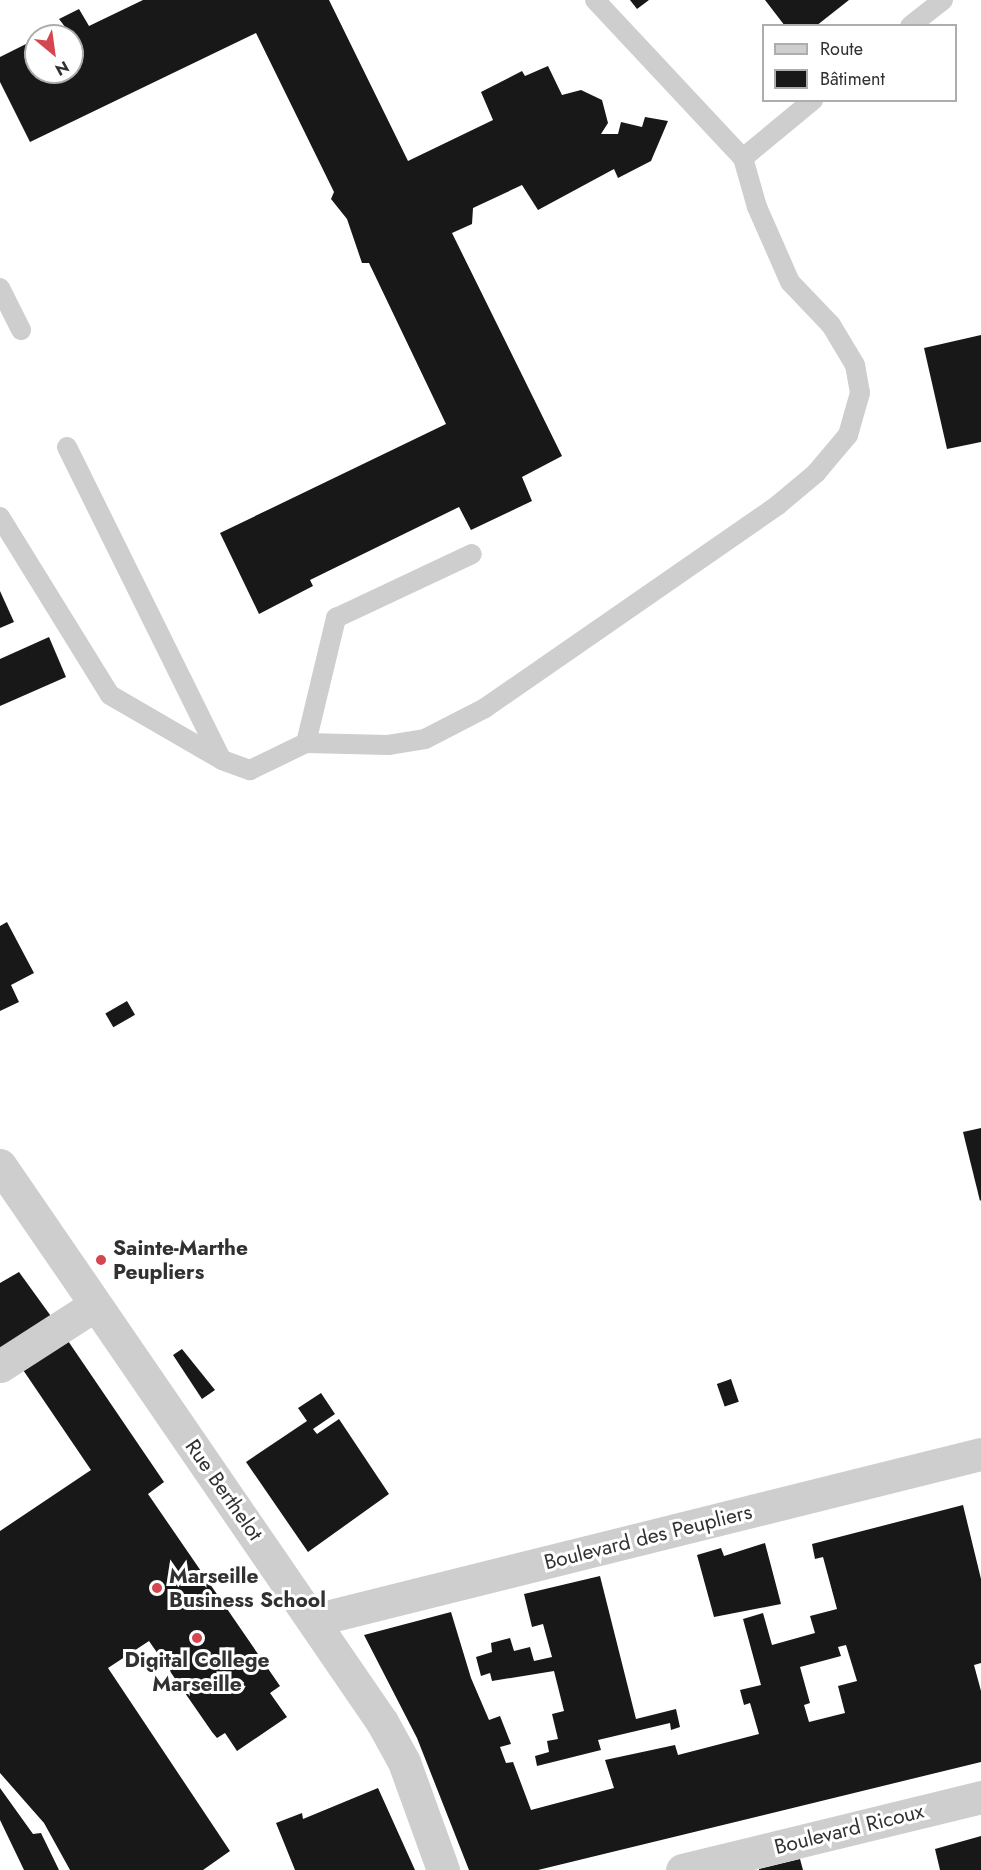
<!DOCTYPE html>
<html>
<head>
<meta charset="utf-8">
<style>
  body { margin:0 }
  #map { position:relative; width:981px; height:1870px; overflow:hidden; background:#fff; font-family:Jost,sans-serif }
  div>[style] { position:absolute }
  .building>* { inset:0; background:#181818; transform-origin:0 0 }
  .lane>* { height:20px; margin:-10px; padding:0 10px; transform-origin:10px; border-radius:10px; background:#cecece }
  .street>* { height:33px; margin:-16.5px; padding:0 16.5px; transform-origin:16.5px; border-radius:16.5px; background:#cecece }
  .dots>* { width:16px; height:16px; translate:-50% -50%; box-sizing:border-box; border:3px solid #fff; border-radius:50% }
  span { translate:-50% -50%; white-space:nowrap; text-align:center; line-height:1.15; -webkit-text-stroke:6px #fff; paint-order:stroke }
  .poi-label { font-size:21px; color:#313131; font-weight:700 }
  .left { translate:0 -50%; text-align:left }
  .street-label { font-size:21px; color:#313131 }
  .legend { position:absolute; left:762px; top:24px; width:195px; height:78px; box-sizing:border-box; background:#fff; border:2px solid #adadad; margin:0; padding:8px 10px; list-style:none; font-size:18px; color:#313131 }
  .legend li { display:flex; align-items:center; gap:12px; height:30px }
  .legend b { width:30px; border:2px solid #adadad }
  .north { position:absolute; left:24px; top:24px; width:60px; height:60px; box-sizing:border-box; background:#fff; border:2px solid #adadad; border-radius:50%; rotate:151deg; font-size:16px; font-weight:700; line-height:24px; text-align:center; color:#313131 }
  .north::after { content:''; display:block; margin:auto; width:21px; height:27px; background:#d44751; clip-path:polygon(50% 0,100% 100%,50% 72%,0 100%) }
</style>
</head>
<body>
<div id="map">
  <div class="building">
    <div style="clip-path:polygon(143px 0,329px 0,408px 161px,493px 120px,481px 92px,522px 71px,525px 76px,548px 66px,562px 95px,581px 90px,602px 100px,608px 123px,601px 134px,618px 134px,621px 122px,642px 127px,645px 117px,668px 121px,651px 161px,618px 178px,614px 169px,538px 210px,522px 185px,473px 208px,472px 224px,452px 233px,562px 456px,522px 477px,532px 501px,471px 530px,459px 507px,310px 580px,313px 586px,259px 614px,220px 533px,446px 424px,369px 263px,362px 263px,347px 219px,331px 199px,334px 192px,256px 33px,30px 142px,0 82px,0 57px,36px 39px,36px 72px,72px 72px,72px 36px,59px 19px,79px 9px,89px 26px)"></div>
    <div style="clip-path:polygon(630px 0,649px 0,637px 9px)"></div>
    <div style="clip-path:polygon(765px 0,849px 0,816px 26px,785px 26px)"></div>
    <div style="clip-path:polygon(981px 335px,981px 442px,947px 449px,924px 348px)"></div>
    <div style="clip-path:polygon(0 591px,14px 622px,0 628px)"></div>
    <div style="clip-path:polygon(49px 637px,66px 677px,0 706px,0 659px)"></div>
    <div style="clip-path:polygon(7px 922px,34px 973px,11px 985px,19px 1002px,0 1011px,0 926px)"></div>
    <div style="left:127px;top:1001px;width:16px;height:25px;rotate:60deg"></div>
    <div style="clip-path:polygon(981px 1128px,981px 1200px,980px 1201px,963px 1132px)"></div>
    <div style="clip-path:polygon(19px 1272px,53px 1319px,0 1354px,0 1283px)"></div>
    <div style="clip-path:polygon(64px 1335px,164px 1482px,148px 1494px,280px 1686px,270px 1693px,287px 1717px,237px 1751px,225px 1733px,217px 1738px,212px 1732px,149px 1641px,108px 1668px,230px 1851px,203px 1870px,70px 1870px,44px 1823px,0 1773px,0 1531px,91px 1470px,19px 1364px)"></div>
    <div style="clip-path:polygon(182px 1349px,215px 1390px,202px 1399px,173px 1355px)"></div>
    <div style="left:731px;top:1379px;width:24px;height:15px;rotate:71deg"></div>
    <div style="clip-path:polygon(321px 1393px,335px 1414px,313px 1429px,317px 1434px,339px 1419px,389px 1494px,308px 1552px,246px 1462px,307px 1421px,298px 1408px)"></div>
    <div style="clip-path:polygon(evenodd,963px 1505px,981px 1579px,981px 1663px,974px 1665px,981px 1691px,981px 1762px,538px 1870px,469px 1870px,417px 1738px,364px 1635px,451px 1612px,471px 1678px,489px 1720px,500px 1716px,511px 1744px,500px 1747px,506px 1763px,513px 1762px,531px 1810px,614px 1788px,605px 1760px,675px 1745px,678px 1755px,759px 1734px,750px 1703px,744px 1705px,740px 1690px,761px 1685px,743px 1619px,763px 1613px,772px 1645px,815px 1633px,810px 1616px,837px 1609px,823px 1557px,815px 1559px,812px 1544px,963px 1505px,846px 1645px,857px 1681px,838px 1686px,845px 1713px,809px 1722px,804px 1705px,810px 1703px,800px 1667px,841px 1656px,838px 1647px,846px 1645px)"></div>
    <div style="clip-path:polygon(765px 1543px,781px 1604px,714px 1617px,697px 1555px,721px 1548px,724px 1556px)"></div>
    <div style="clip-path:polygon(600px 1576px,636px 1719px,676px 1709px,680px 1727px,671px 1730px,670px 1723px,598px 1740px,601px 1750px,537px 1766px,535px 1756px,549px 1752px,547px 1741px,558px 1739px,552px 1714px,564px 1711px,554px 1671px,492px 1681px,490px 1673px,481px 1676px,476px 1657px,492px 1652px,491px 1643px,510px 1638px,514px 1651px,530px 1647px,534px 1661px,552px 1657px,543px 1624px,532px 1627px,524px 1594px)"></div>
    <div style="clip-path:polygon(0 1788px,33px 1834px,41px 1833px,59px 1870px,24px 1870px,0 1820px)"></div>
    <div style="clip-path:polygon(378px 1788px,415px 1870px,295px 1870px,276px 1823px,302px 1813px,303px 1819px)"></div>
    <div style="clip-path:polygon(981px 1836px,981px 1870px,940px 1870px,935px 1849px)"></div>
    <div style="clip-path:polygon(800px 1859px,803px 1870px,759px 1870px,759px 1869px)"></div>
  </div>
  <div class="lane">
    <div style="left:595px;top:0;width:216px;rotate:46.9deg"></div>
    <div style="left:743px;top:158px;width:91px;rotate:-39.6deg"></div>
    <div style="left:910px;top:26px;width:42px;rotate:-38.2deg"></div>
    <div style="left:0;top:288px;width:47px;rotate:63.4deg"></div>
    <div style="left:67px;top:447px;width:349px;rotate:63.7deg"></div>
    <div style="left:0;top:517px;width:209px;rotate:58.3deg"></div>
    <div style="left:110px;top:695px;width:129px;rotate:30.1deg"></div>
    <div style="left:222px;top:760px;width:30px;rotate:20deg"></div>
    <div style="left:250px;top:770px;width:62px;rotate:-25.7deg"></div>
    <div style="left:306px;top:743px;width:129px;rotate:-76.5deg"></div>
    <div style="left:336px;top:618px;width:150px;rotate:-25.2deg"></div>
    <div style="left:306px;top:743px;width:82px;rotate:1.4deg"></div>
    <div style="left:388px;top:745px;width:37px;rotate:-9deg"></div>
    <div style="left:425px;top:739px;width:68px;rotate:-27.3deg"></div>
    <div style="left:485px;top:708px;width:356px;rotate:-34.7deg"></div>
    <div style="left:778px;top:505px;width:50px;rotate:-40.1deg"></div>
    <div style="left:816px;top:473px;width:50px;rotate:-49.9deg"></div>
    <div style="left:848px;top:435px;width:44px;rotate:-74.1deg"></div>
    <div style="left:860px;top:393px;width:28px;rotate:-100deg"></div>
    <div style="left:855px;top:365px;width:47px;rotate:-121deg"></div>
    <div style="left:831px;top:325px;width:59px;rotate:-133.6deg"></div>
    <div style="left:790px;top:282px;width:82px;rotate:-113.7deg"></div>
    <div style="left:757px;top:207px;width:51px;rotate:-105.9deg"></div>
  </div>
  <div class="street">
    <div style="left:0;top:1165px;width:675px;rotate:55.56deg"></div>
    <div style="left:382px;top:1722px;width:46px;rotate:61.2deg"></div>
    <div style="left:404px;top:1762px;width:115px;rotate:70.1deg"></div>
    <div style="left:0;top:1366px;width:113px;rotate:-32.7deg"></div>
    <div style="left:314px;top:1620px;width:687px;rotate:-13.98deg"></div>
    <div style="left:682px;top:1870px;width:308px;rotate:-13.7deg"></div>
  </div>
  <div class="dots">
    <div style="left:101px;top:1260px;background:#d44751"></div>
    <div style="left:157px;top:1588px;background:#d44751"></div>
    <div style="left:197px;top:1638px;background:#d44751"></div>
  </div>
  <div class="poi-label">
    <span class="left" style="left:113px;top:1260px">Sainte-Marthe<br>Peupliers</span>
    <span class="left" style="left:169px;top:1588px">Marseille<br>Business School</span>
    <span style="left:197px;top:1672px">Digital College<br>Marseille</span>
  </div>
  <div class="street-label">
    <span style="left:224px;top:1490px;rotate:55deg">Rue Berthelot</span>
    <span style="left:648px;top:1537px;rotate:-14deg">Boulevard des Peupliers</span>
    <span style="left:849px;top:1829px;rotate:-14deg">Boulevard Ricoux</span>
  </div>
  <ul class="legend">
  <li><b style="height:8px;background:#cecece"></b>Route</li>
  <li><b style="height:16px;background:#181818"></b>Bâtiment</li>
  </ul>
  <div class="north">N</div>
</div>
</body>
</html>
